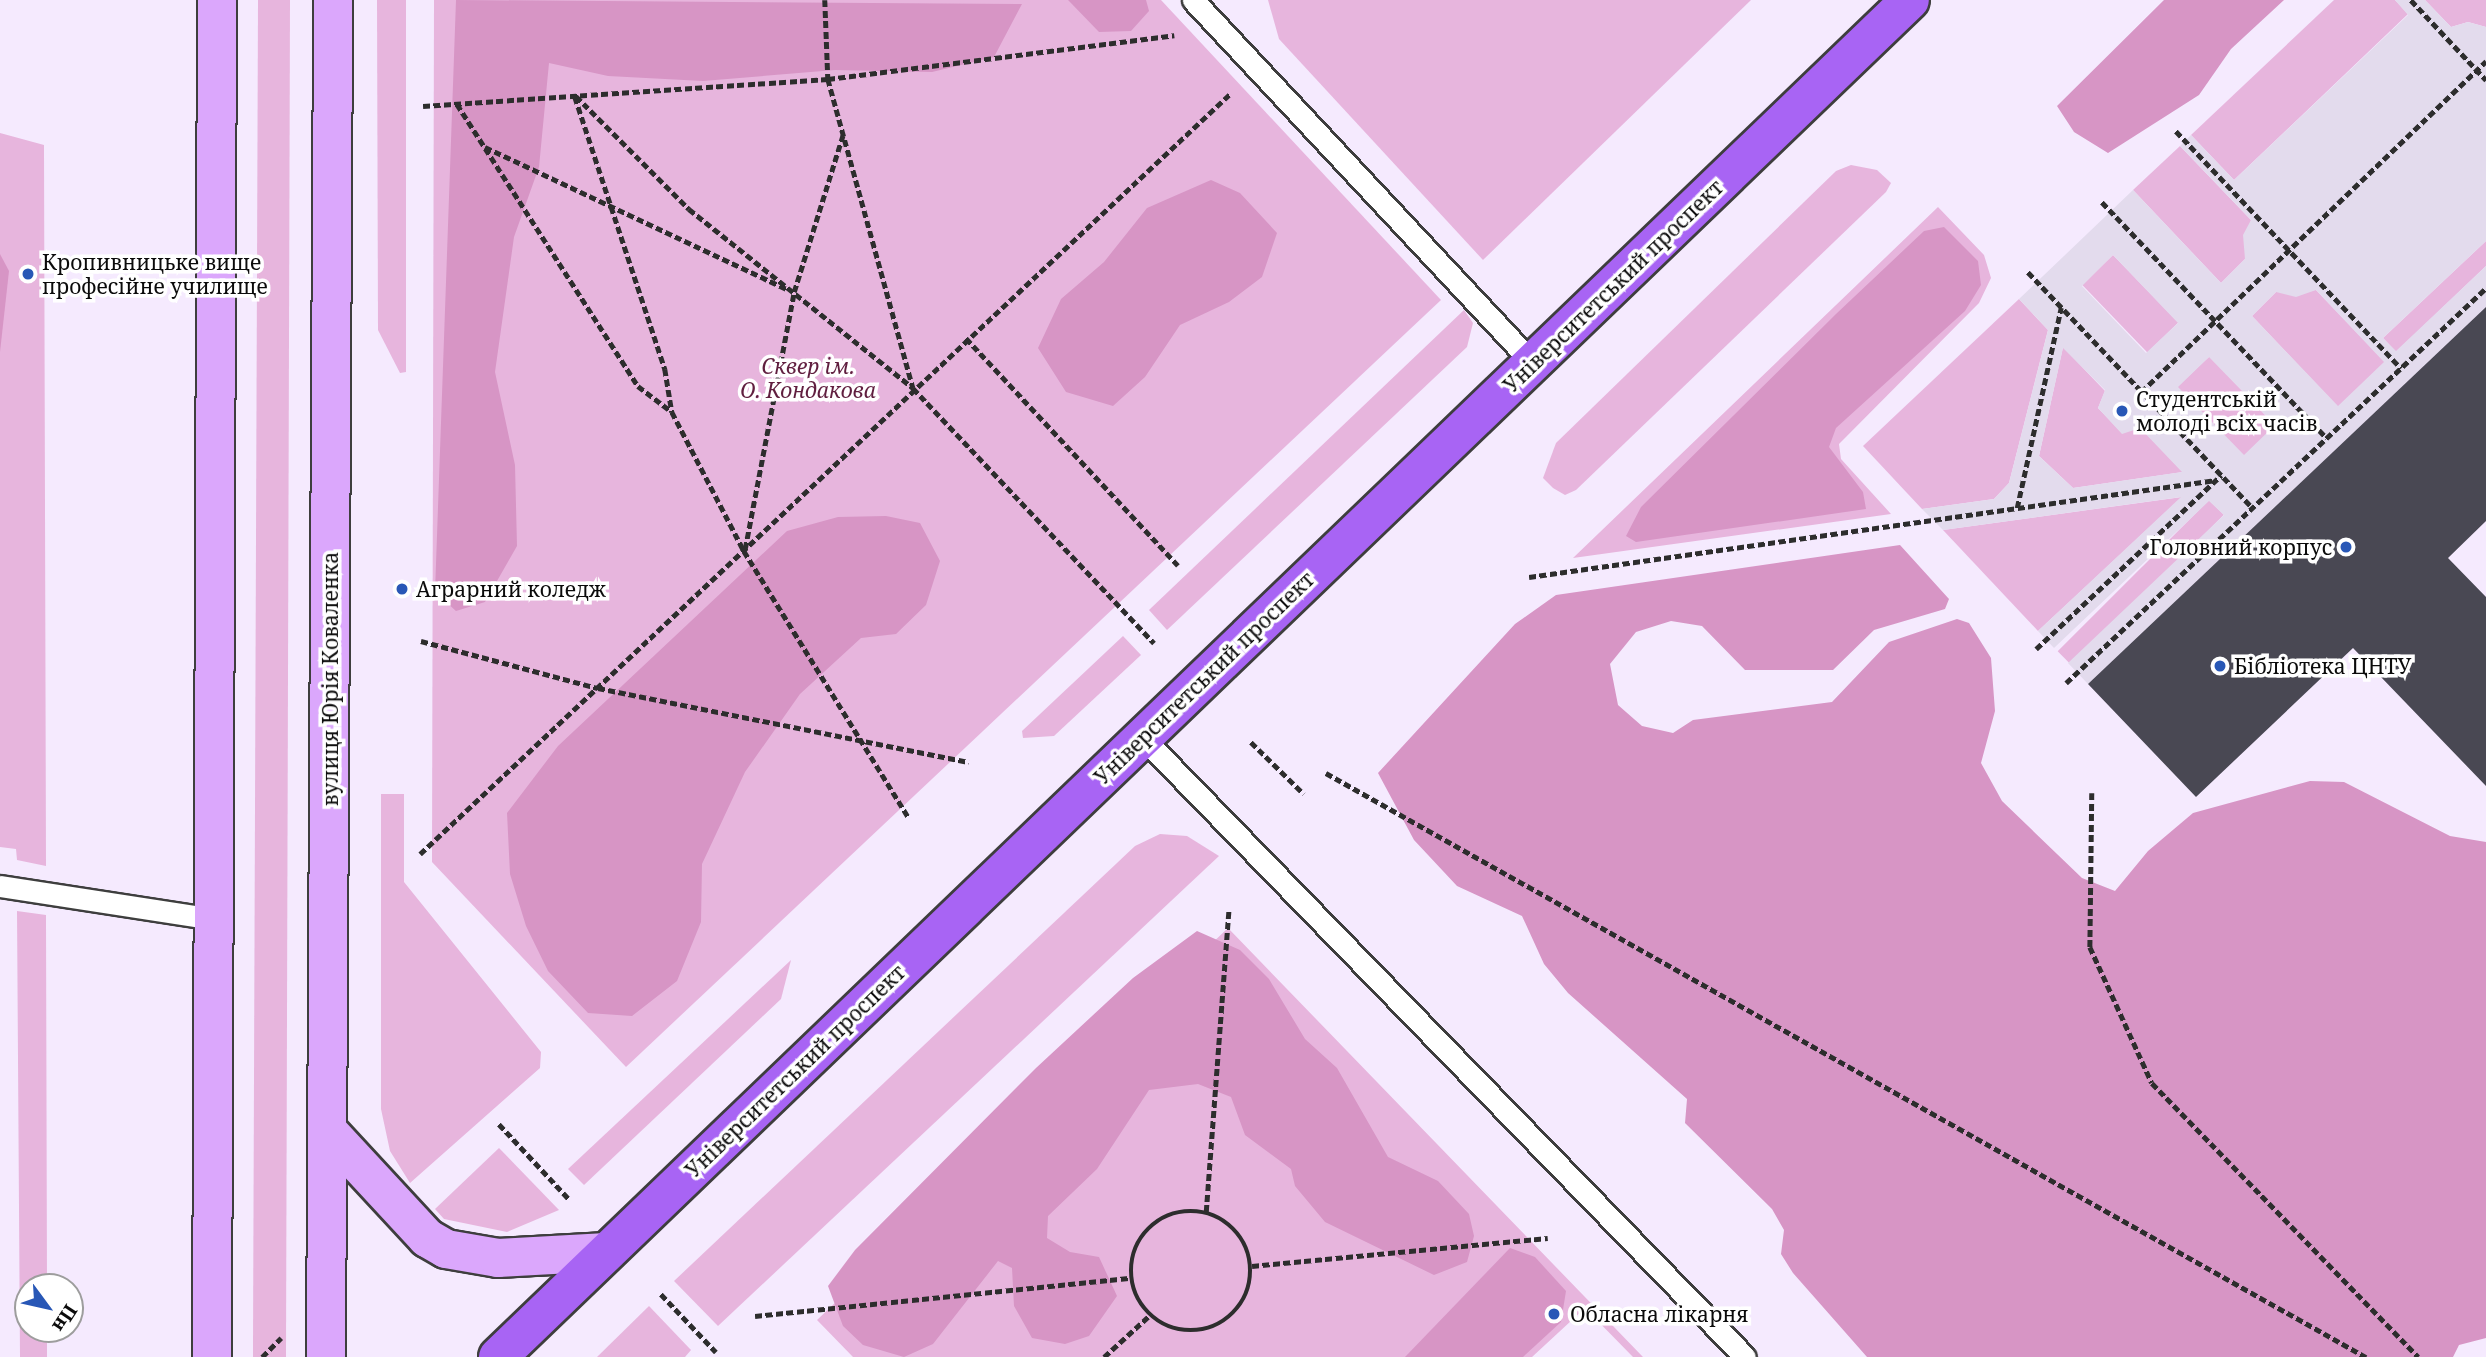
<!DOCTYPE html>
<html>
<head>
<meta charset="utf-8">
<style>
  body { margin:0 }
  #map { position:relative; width:2486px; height:1357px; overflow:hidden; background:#f5eafe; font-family:"Noto Serif",serif }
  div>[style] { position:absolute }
  .green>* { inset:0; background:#e7b5dd; transform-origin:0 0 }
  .forest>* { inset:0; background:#d795c5 }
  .plaza>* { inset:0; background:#e3dbed }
  .building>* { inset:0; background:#494853 }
  .path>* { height:4.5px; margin-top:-2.25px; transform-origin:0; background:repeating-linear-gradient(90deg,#2d2d2d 0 7px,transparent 0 10.5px) }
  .path>.ring { margin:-2.25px; padding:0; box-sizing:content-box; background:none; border:4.5px solid #2d2d2d; border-radius:50% }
  .roads { filter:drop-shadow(2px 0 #3e3e3e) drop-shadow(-2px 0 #3e3e3e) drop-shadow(0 2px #3e3e3e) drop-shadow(0 -2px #3e3e3e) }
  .lane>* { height:21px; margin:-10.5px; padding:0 10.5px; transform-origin:10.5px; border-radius:10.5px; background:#fff }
  .secondary>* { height:38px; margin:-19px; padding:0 19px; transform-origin:19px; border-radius:19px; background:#dba7fc }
  .primary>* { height:38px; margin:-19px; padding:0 19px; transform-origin:19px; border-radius:19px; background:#a864f4 }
  .dots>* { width:19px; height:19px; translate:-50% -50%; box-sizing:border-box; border:4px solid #fff; border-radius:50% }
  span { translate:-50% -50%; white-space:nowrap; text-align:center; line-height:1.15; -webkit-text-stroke:7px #fff; paint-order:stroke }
  .poi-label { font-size:21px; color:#0b0b0b }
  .left { translate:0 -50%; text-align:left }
  .right { translate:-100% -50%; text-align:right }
  .street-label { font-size:21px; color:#0b0b0b }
  .park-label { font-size:21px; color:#601e3f; font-style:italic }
  .north { position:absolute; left:14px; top:1273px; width:70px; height:70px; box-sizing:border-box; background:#fff; border:2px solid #9d9d9d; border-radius:50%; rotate:123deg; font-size:19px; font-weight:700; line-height:28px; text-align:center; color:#0b0b0b }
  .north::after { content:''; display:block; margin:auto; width:24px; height:32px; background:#2857b6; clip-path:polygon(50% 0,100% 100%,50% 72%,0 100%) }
</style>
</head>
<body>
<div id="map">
  <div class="green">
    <div style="clip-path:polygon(258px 0,290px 0,286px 1357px,253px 1357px,253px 1345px)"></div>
    <div style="clip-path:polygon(377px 0,406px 0,406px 372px,400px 373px,378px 330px)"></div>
    <div style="clip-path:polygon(434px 0,1161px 0,1441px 300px,626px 1067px,432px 862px)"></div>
    <div style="clip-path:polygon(1268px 0,1751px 0,1483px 260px,1279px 39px)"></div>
    <div style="clip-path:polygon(2334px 0,2395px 0,2408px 14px,2234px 180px,2191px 135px)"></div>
    <div style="clip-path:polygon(2425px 0,2486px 0,2486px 27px,2468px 22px,2451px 27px)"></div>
    <div style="clip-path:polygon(0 133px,44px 145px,46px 866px,17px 860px,16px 849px,0 847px)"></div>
    <div style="clip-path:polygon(2180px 146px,2251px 220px,2245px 259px,2221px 283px,2133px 190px)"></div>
    <div style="clip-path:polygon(1851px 165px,1877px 170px,1891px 183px,1886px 192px,1576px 490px,1565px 495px,1553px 488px,1543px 478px,1556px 443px,1836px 171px)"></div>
    <div style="clip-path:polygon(1938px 207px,1984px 255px,1991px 278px,1979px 303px,1839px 444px,1841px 459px,1891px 514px,1573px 558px)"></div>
    <div style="clip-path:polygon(2486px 241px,2486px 266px,2396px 352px,2383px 338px)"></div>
    <div style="left:2113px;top:255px;width:94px;height:43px;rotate:46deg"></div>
    <div style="clip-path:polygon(2316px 290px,2385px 362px,2338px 407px,2252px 316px,2276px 292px)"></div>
    <div style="clip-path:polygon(2019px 299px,2048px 330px,2009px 483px,1994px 499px,1922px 509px,1863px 446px)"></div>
    <div style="clip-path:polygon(1464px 310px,1473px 323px,1467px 347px,1167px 630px,1149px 610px)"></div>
    <div style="clip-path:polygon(2063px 347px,2105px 391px,2098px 408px,2122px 433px,2140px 427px,2183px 472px,2073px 488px,2039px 456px)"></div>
    <div style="left:2210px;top:356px;width:96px;height:45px;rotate:47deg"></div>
    <div style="clip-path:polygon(2182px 497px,2038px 631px,1943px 530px)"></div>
    <div style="left:2209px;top:500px;width:21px;height:214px;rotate:45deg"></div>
    <div style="clip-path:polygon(1123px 636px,1141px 655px,1054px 736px,1023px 738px,1022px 731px)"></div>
    <div style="clip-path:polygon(381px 794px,404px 794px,404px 882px,541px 1052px,540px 1068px,410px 1183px,390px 1151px,381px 1109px)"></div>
    <div style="clip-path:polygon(1160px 834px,1187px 836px,1219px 856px,718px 1326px,674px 1281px,1135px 846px)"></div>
    <div style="clip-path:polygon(17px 911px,46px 915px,47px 1287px,28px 1287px,28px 1329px,47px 1329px,47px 1357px,20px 1357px)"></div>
    <div style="clip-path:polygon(1228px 928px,1643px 1357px,1633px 1357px,1585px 1308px,1532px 1357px,853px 1357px,817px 1320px)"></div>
    <div style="clip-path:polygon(791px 960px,781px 999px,584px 1185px,568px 1169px)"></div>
    <div style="clip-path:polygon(499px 1148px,559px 1210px,507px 1232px,444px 1219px,435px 1209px)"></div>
    <div style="clip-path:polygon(649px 1306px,691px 1350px,685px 1357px,597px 1357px)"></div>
  </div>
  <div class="forest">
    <div style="clip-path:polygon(456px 0,1022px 4px,994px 57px,932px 72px,835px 70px,703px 81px,608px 76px,549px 63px,539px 167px,514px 237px,495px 372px,515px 465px,517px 546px,485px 602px,456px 611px,435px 592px)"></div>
    <div style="clip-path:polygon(1068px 0,1146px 0,1149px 11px,1131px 31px,1099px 32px)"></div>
    <div style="clip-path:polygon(2164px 0,2284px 0,2231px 49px,2199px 95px,2108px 153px,2074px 132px,2057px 106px)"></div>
    <div style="clip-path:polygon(1211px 180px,1240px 193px,1277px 233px,1262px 277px,1229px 302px,1180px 325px,1145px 377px,1113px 406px,1066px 392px,1038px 348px,1061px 299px,1104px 262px,1147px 208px)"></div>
    <div style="clip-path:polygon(1944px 227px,1978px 261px,1981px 285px,1965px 311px,1836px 428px,1829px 447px,1863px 492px,1866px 509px,1636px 542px,1626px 536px,1641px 507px,1836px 314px,1924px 231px)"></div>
    <div style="clip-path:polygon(0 254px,9px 271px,0 352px)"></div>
    <div style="clip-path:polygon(886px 516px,920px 523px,940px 561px,926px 605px,896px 634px,861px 638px,800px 694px,745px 772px,702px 864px,701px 922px,677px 981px,632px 1016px,588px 1013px,548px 971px,526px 926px,510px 874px,507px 813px,558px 746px,787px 531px,838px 517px)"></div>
    <div style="clip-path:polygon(1900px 545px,1949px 599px,1945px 609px,1874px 630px,1833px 670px,1745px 670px,1702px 626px,1671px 621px,1636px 632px,1610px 664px,1618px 705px,1642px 726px,1673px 733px,1693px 720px,1832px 702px,1889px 642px,1957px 619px,1969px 623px,1991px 658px,1995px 711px,1981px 763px,2002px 801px,2082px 878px,2115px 891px,2148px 851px,2193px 813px,2310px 781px,2344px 782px,2450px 836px,2486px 842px,2486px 1338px,2459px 1345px,2453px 1357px,1867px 1357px,1793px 1273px,1781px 1254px,1784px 1230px,1772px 1209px,1685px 1123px,1687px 1099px,1568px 993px,1544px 964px,1522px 916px,1457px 886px,1414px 840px,1378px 773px,1515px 624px,1556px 595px)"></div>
    <div style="clip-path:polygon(1197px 931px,1240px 950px,1269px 979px,1305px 1039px,1337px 1068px,1388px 1157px,1438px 1181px,1469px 1214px,1474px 1236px,1467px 1262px,1434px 1275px,1325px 1222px,1295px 1186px,1291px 1169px,1245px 1135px,1231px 1097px,1198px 1084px,1149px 1090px,1097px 1169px,1048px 1216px,1047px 1238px,1070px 1252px,1099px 1257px,1117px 1296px,1089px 1336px,1065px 1344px,1032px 1338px,1014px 1306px,1012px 1268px,998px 1261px,933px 1344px,904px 1357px,863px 1345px,843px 1326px,828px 1286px,855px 1250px,1036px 1068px,1133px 978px)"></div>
    <div style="clip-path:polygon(1510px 1248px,1535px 1257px,1566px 1291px,1561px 1322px,1523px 1357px,1405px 1357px)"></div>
  </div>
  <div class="plaza">
    <div style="clip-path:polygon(evenodd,2395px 0,2425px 0,2451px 27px,2468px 22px,2486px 27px,2486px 241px,2383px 338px,2396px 351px,2486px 266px,2486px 307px,2088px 684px,2068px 663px,2224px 515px,2209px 501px,2054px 648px,2038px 631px,2181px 497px,1943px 530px,1922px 509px,1994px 499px,2009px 483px,2048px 330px,2019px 299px,2133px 190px,2221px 283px,2245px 259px,2243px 235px,2251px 220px,2180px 146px,2191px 135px,2234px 180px,2408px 15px,2395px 0,2113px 255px,2178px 323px,2146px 353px,2082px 286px,2113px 255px,2395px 0,2316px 290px,2384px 362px,2338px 406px,2252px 316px,2276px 292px,2296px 297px,2316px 290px,2395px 0,2063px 348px,2105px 390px,2098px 408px,2122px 434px,2140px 428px,2182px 472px,2073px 488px,2039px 456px,2063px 348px,2395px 0,2209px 357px,2275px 425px,2244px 455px,2178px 387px,2209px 357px)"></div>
  </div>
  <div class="building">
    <div style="clip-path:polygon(2486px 307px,2486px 521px,2448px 558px,2486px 597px,2486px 786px,2353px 648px,2196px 797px,2088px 684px)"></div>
  </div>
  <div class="path">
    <div style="left:825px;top:0;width:79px;rotate:87.8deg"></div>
    <div style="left:828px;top:79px;width:320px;rotate:74.6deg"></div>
    <div style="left:2411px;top:0;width:110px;rotate:46.8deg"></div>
    <div style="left:576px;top:96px;width:160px;rotate:45deg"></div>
    <div style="left:689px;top:209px;width:287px;rotate:38.6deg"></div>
    <div style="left:913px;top:388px;width:351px;rotate:46.6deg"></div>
    <div style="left:575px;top:97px;width:287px;rotate:71.7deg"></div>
    <div style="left:665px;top:369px;width:44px;rotate:80.8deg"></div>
    <div style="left:457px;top:104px;width:335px;rotate:57.3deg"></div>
    <div style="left:638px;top:386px;width:43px;rotate:37.4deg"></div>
    <div style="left:672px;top:412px;width:157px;rotate:62.6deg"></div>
    <div style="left:744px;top:551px;width:314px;rotate:58.3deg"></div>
    <div style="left:423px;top:106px;width:406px;rotate:-3.8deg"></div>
    <div style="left:828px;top:79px;width:349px;rotate:-7.2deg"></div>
    <div style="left:2176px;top:131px;width:327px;rotate:46.5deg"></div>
    <div style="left:485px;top:147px;width:334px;rotate:25.2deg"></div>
    <div style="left:2102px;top:202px;width:326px;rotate:46.4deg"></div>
    <div style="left:2028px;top:272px;width:326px;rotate:46.4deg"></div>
    <div style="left:966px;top:338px;width:311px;rotate:47deg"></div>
    <div style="left:2141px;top:392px;width:478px;rotate:-43.8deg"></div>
    <div style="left:2017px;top:508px;width:205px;rotate:-77.6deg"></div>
    <div style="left:745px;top:549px;width:262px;rotate:-79.2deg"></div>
    <div style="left:794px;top:292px;width:164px;rotate:-72.7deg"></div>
    <div style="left:1529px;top:577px;width:694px;rotate:-8.04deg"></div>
    <div style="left:421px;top:641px;width:183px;rotate:14.9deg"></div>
    <div style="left:598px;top:688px;width:378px;rotate:11.3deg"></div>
    <div style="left:2036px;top:649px;width:254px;rotate:-43.2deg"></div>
    <div style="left:2066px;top:683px;width:577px;rotate:-43.24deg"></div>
    <div style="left:1251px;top:742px;width:74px;rotate:44.5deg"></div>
    <div style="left:1326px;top:773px;width:1193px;rotate:29.32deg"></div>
    <div style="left:2092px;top:793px;width:154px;rotate:90.7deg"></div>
    <div style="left:2090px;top:947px;width:149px;rotate:65.5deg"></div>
    <div style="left:2152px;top:1083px;width:382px;rotate:45.8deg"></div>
    <div style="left:420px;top:854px;width:1112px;rotate:-43.18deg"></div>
    <div style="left:499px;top:1124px;width:103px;rotate:47deg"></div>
    <div class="ring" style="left:1131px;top:1211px;width:115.5px;height:115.5px"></div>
    <div style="left:1206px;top:1212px;width:304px;rotate:-85.7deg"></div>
    <div style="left:1252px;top:1266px;width:297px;rotate:-5.4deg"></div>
    <div style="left:661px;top:1294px;width:80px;rotate:46.5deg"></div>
    <div style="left:755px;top:1316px;width:378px;rotate:-5.8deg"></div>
    <div style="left:262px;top:1357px;width:27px;rotate:-45deg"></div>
    <div style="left:1104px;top:1357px;width:62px;rotate:-42.4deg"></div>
  </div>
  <div class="roads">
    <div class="lane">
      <div style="left:1193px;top:0;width:497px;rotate:46.9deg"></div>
      <div style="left:1143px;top:738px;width:863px;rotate:45.8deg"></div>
      <div style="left:0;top:886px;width:215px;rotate:8.8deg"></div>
    </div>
    <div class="secondary">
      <div style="left:328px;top:1131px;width:146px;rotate:47.2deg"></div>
      <div style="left:427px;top:1238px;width:22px;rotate:30deg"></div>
      <div style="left:446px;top:1249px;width:53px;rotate:9.8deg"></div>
      <div style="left:498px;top:1258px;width:109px;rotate:-3.2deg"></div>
      <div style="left:212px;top:1357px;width:1357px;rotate:-89.79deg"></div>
      <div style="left:326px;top:1357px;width:1357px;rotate:-89.7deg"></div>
    </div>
    <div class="primary">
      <div style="left:498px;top:1357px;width:1958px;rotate:-43.86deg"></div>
    </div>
  </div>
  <div class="dots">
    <div style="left:28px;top:274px;background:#2857b6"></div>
    <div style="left:2122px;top:411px;background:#2857b6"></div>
    <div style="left:2346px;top:547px;background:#2857b6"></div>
    <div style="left:402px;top:589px;background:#2857b6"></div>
    <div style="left:2220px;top:666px;background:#2857b6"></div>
    <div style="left:1554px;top:1314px;background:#2857b6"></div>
  </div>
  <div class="poi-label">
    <span class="left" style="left:42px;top:274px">Кропивницьке вище<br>професійне училище</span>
    <span class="left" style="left:2136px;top:411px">Студентській<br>молоді всіх часів</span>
    <span class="right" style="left:2332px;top:547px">Головний корпус</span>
    <span class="left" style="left:416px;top:589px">Аграрний коледж</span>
    <span class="left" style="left:2234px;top:666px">Бібліотека ЦНТУ</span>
    <span class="left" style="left:1570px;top:1314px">Обласна лікарня</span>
  </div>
  <div class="street-label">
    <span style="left:1613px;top:286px;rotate:-44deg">Університетський проспект</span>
    <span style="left:1204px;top:678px;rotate:-44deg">Університетський проспект</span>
    <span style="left:330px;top:679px;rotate:-90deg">вулиця Юрія Коваленка</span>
    <span style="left:795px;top:1071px;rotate:-44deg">Університетський проспект</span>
  </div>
  <div class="park-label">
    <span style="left:808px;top:378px">Сквер ім.<br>О. Кондакова</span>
  </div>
  <div class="north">Пн</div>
</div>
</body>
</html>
